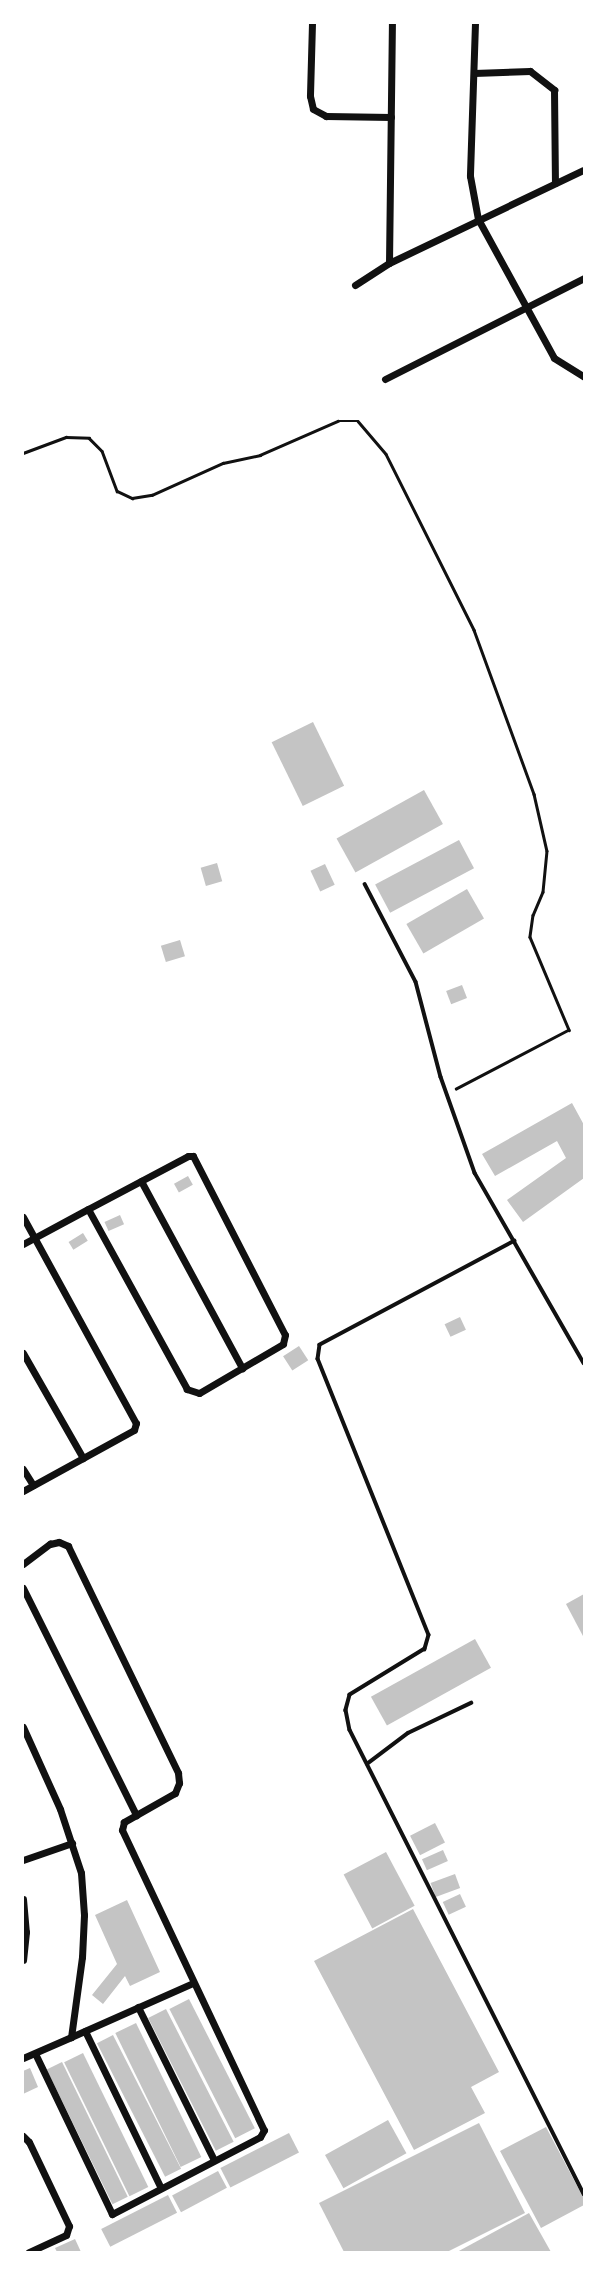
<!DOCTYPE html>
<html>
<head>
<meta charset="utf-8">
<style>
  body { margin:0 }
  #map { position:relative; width:607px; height:2275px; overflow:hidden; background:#fff; font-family:Arial,sans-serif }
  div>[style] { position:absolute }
  .building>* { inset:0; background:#c4c4c4; transform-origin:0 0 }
  .path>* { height:2.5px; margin:-1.25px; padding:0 1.25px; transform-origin:1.25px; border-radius:1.25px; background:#111 }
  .service>* { height:3.5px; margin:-1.75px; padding:0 1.75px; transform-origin:1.75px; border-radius:1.75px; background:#111 }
  .minor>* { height:7px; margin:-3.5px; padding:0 3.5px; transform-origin:3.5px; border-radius:3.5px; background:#111 }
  span { translate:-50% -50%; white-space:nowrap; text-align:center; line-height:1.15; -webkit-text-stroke:7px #fff; paint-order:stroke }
  .frame { position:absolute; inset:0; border:24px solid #fff; pointer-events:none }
</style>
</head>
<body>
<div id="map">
  <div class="building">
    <div style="left:313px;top:722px;width:71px;height:46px;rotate:64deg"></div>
    <div style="left:424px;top:790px;width:39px;height:100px;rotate:61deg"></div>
    <div style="left:459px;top:840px;width:32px;height:95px;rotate:62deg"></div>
    <div style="left:217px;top:863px;width:19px;height:17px;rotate:74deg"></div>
    <div style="left:325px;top:864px;width:23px;height:16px;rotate:65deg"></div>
    <div style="left:467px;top:889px;width:34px;height:70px;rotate:60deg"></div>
    <div style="left:180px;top:940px;width:17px;height:20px;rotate:73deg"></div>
    <div style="left:462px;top:985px;width:14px;height:17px;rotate:69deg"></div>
    <div style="clip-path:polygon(572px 1103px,584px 1125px,584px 1178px,523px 1222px,507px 1200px,566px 1158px,557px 1141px,495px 1176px,482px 1154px)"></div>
    <div style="left:188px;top:1176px;width:10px;height:16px;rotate:61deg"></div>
    <div style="left:120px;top:1215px;width:10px;height:17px;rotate:66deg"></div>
    <div style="left:83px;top:1233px;width:9px;height:17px;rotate:58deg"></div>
    <div style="left:460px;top:1317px;width:14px;height:17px;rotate:65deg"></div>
    <div style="left:299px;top:1346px;width:17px;height:19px;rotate:57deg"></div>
    <div style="clip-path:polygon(584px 1594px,584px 1638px,566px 1604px)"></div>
    <div style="left:475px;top:1639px;width:33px;height:119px;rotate:61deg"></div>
    <div style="left:435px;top:1823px;width:22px;height:28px;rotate:63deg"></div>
    <div style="left:443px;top:1850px;width:12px;height:23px;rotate:66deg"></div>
    <div style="left:386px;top:1852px;width:61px;height:48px;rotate:62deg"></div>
    <div style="left:455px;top:1874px;width:15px;height:26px;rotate:70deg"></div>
    <div style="left:460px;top:1894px;width:14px;height:19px;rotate:65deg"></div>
    <div style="clip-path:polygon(127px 1900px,160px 1972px,130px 1986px,125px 1976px,103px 2004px,92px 1995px,117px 1964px,95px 1915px)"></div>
    <div style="clip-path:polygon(413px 1909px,499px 2072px,471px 2087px,485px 2113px,414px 2150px,314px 1961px)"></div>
    <div style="left:189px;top:1999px;width:145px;height:22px;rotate:63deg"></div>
    <div style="left:166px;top:2009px;width:149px;height:20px;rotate:63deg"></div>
    <div style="left:136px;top:2023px;width:149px;height:23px;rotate:64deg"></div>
    <div style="left:113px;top:2035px;width:150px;height:18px;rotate:63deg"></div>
    <div style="left:83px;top:2053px;width:149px;height:21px;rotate:64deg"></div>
    <div style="left:62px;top:2062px;width:150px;height:17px;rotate:64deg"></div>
    <div style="clip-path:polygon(30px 2068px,38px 2087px,23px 2094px,23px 2071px)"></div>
    <div style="left:388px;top:2120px;width:38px;height:72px;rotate:61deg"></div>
    <div style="clip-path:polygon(479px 2123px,525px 2213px,447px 2252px,344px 2252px,319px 2203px)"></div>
    <div style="clip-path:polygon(546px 2127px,584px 2199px,584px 2205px,541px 2228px,500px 2151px)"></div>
    <div style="left:289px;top:2133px;width:22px;height:77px;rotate:63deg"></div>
    <div style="left:218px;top:2171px;width:19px;height:52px;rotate:62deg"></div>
    <div style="left:168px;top:2195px;width:20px;height:75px;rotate:63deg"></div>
    <div style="clip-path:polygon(529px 2213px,551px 2252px,457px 2252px)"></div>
    <div style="clip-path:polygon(75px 2239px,81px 2252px,57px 2252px,55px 2248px)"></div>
  </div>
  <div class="path">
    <div style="left:23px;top:453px;width:46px;rotate:-20.4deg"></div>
    <div style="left:66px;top:437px;width:23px;rotate:2deg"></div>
    <div style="left:89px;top:438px;width:18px;rotate:45deg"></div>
    <div style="left:102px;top:451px;width:43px;rotate:69.4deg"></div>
    <div style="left:117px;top:491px;width:17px;rotate:25deg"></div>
    <div style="left:132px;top:498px;width:20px;rotate:-9deg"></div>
    <div style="left:152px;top:495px;width:78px;rotate:-24.3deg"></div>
    <div style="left:223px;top:463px;width:38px;rotate:-12deg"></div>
    <div style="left:260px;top:455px;width:85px;rotate:-23.6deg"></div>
    <div style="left:338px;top:421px;width:20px"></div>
    <div style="left:358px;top:421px;width:43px;rotate:49.7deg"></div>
    <div style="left:386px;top:454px;width:197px;rotate:63.4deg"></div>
    <div style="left:474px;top:630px;width:175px;rotate:69.9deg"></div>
    <div style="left:534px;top:794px;width:58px;rotate:77.2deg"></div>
    <div style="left:547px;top:851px;width:41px;rotate:95.6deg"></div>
    <div style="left:543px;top:892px;width:25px;rotate:113deg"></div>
    <div style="left:533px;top:915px;width:22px;rotate:98deg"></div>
    <div style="left:530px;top:937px;width:101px;rotate:67.2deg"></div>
    <div style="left:569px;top:1030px;width:127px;rotate:152.4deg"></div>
  </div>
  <div class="service">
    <div style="left:365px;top:884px;width:110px;rotate:62.5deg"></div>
    <div style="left:416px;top:982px;width:98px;rotate:75.3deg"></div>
    <div style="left:441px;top:1077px;width:102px;rotate:70.5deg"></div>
    <div style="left:475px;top:1173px;width:219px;rotate:60.2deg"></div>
    <div style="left:515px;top:1241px;width:221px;rotate:151.9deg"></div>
    <div style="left:320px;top:1345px;width:14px;rotate:98deg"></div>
    <div style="left:318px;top:1359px;width:297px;rotate:68.1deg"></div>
    <div style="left:429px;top:1635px;width:15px;rotate:106deg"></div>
    <div style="left:425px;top:1649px;width:88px;rotate:148.5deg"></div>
    <div style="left:350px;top:1695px;width:16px;rotate:105deg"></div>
    <div style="left:346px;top:1710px;width:20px;rotate:79deg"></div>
    <div style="left:350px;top:1730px;width:520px;rotate:63.24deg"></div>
    <div style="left:367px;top:1764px;width:51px;rotate:-37.1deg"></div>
    <div style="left:408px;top:1733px;width:70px;rotate:-25.5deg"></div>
  </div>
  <div class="minor">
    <div style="left:312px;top:23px;width:73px;rotate:91.6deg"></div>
    <div style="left:310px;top:96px;width:13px;rotate:77deg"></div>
    <div style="left:313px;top:109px;width:15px;rotate:28deg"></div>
    <div style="left:326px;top:116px;width:65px;rotate:0.9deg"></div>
    <div style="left:475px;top:23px;width:153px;rotate:91.9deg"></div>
    <div style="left:470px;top:176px;width:44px;rotate:79.5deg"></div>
    <div style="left:478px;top:219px;width:158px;rotate:61.3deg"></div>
    <div style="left:554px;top:358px;width:36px;rotate:32deg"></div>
    <div style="left:474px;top:73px;width:56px;rotate:-2deg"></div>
    <div style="left:530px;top:71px;width:31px;rotate:38deg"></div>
    <div style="left:554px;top:90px;width:93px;rotate:89.4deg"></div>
    <div style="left:389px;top:263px;width:240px;rotate:-89.3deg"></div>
    <div style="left:355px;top:285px;width:40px;rotate:-32.9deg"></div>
    <div style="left:389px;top:263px;width:215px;rotate:-25.6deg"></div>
    <div style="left:385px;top:379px;width:223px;rotate:-26.9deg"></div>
    <div style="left:141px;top:1181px;width:213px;rotate:61.6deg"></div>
    <div style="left:23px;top:1217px;width:235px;rotate:61.3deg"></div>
    <div style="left:136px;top:1423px;width:7px;rotate:106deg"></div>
    <div style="left:134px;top:1430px;width:127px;rotate:151.2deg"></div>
    <div style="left:23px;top:1244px;width:74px;rotate:-28.3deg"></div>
    <div style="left:88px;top:1209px;width:113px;rotate:-27.9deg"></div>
    <div style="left:188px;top:1156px;width:5px"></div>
    <div style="left:193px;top:1156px;width:201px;rotate:62.8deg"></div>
    <div style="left:285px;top:1335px;width:9px;rotate:103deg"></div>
    <div style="left:283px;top:1344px;width:97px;rotate:149.7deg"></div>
    <div style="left:199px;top:1393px;width:13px;rotate:-162deg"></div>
    <div style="left:187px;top:1389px;width:205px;rotate:-118.8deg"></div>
    <div style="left:23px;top:1353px;width:121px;rotate:60.3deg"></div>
    <div style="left:23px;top:1469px;width:19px;rotate:58deg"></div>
    <div style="left:23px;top:1564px;width:34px;rotate:-37deg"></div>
    <div style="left:50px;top:1544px;width:9px;rotate:-13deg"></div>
    <div style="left:59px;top:1542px;width:10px;rotate:24deg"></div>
    <div style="left:68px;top:1546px;width:252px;rotate:64.1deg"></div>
    <div style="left:178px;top:1773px;width:10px;rotate:84deg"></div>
    <div style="left:179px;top:1783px;width:11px;rotate:112deg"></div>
    <div style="left:175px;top:1793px;width:59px;rotate:150.4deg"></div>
    <div style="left:124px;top:1822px;width:8px;rotate:104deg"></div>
    <div style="left:122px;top:1830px;width:332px;rotate:64.7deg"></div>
    <div style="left:264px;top:2130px;width:8px;rotate:120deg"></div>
    <div style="left:260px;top:2137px;width:167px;rotate:152.5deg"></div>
    <div style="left:112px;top:2214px;width:178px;rotate:-115.6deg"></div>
    <div style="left:23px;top:1588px;width:254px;rotate:63.5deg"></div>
    <div style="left:23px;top:1727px;width:90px;rotate:65.7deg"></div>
    <div style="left:60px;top:1809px;width:67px;rotate:71.8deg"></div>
    <div style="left:81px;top:1873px;width:42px;rotate:85.9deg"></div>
    <div style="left:84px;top:1915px;width:42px;rotate:92.7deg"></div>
    <div style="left:82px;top:1957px;width:81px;rotate:97.8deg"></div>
    <div style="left:71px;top:2037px;width:133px;rotate:-23.9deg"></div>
    <div style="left:23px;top:1860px;width:52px;rotate:-19.1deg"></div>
    <div style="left:23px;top:1899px;width:33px;rotate:85deg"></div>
    <div style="left:26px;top:1932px;width:28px;rotate:96deg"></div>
    <div style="left:138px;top:2007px;width:171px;rotate:63.6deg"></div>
    <div style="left:85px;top:2031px;width:174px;rotate:64.2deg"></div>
    <div style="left:23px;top:2058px;width:52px;rotate:-23.6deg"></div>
    <div style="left:23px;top:2136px;width:8px;rotate:45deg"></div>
    <div style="left:29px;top:2142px;width:93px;rotate:64.5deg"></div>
    <div style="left:69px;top:2226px;width:9px;rotate:108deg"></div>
    <div style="left:66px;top:2235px;width:41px;rotate:155.3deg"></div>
  </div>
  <div class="frame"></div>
</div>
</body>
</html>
